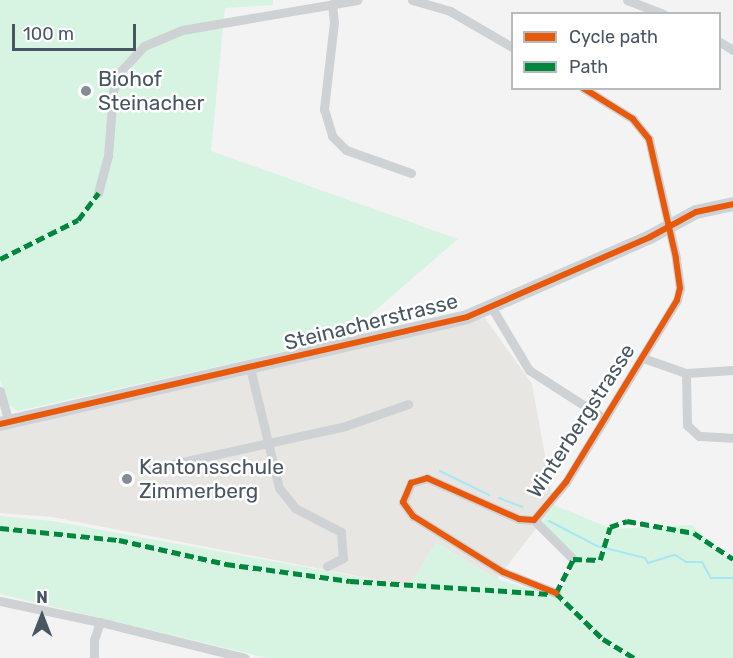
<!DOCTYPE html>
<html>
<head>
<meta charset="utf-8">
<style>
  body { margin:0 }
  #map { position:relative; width:733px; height:658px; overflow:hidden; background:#f3f3f3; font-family:Rubik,sans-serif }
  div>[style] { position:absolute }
  .commercial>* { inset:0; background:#e7e6e2 }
  .green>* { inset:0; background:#d6f4e1 }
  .stream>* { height:2px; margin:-1px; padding:0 1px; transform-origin:1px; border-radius:1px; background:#a8e6f4 }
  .street>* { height:9px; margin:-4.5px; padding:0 4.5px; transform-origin:4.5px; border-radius:4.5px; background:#ced2d4 }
  .secondary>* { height:14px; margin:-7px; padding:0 7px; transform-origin:7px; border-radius:7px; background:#ced2d5 }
  .quiet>* { height:4.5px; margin-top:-2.25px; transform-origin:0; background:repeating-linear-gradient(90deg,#00873e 0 9px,transparent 0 13.5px) }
  .cycleway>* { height:6px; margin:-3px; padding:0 3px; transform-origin:3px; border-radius:3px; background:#e8590c }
  .dots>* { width:16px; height:16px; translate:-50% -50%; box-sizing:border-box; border:3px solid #fff; border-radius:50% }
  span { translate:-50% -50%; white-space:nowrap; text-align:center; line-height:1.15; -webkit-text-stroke:5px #fff; paint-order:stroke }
  .poi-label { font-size:21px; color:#485662 }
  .left { translate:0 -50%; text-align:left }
  .street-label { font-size:21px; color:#485662 }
  .legend { position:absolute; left:511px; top:12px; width:210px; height:78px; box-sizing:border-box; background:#fff; border:2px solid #b6bbc0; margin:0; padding:8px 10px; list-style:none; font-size:18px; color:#485662 }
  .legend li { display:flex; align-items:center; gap:12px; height:30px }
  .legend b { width:30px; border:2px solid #b6bbc0 }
  .north { position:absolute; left:12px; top:586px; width:60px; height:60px; -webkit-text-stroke:4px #fff; paint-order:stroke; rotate:0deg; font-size:16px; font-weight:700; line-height:24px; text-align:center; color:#485662 }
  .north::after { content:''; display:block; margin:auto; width:21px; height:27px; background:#485662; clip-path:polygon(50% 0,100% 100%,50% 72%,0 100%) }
  .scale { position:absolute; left:12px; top:24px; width:124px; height:27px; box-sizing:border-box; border:3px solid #485662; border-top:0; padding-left:8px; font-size:18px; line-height:21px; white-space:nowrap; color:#485662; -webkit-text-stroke:4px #fff; paint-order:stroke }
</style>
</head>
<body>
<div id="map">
  <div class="commercial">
    <div style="clip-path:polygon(485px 318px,532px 384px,554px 505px,497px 579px,436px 543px,409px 586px,52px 517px,0 513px,0 428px,232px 378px)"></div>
  </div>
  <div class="green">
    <div style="clip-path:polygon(0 0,273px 0,273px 5px,225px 8px,211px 151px,458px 239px,363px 321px,366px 333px,18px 411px,10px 406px,0 380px)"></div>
    <div style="clip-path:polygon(554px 505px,612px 529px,692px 525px,733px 563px,733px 658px,267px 658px,0 594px,0 516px,52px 521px,409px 586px,436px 543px,497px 579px,556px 597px,576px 563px,541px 524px)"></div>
  </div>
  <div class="stream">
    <div style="left:440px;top:471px;width:55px;rotate:26.1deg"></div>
    <div style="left:499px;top:498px;width:25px;rotate:21deg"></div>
    <div style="left:549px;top:521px;width:54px;rotate:27.5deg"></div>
    <div style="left:597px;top:546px;width:49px;rotate:14deg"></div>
    <div style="left:645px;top:558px;width:6px;rotate:59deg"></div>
    <div style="left:648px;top:563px;width:28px;rotate:-17deg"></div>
    <div style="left:675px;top:555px;width:13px;rotate:32deg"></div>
    <div style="left:686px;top:562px;width:16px"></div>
    <div style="left:702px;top:562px;width:18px;rotate:61deg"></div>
    <div style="left:711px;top:578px;width:22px"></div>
  </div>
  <div class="street">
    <div style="left:412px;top:0;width:40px;rotate:16deg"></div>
    <div style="left:450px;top:11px;width:72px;rotate:30.1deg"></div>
    <div style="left:627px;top:0;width:39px;rotate:21deg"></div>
    <div style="left:332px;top:4px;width:18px;rotate:84deg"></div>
    <div style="left:334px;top:22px;width:88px;rotate:96.6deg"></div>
    <div style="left:324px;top:109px;width:28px;rotate:73deg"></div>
    <div style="left:332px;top:136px;width:20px;rotate:45deg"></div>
    <div style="left:346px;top:150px;width:69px;rotate:19.5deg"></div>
    <div style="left:720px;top:42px;width:15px;rotate:32deg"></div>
    <div style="left:98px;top:193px;width:38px;rotate:-75deg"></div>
    <div style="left:108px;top:156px;width:64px;rotate:-85.5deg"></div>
    <div style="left:113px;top:92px;width:19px;rotate:-74deg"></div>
    <div style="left:118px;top:74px;width:38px;rotate:-47deg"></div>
    <div style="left:144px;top:46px;width:41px;rotate:-22.8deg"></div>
    <div style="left:182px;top:30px;width:178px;rotate:-9.7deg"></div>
    <div style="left:492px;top:308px;width:72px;rotate:59.2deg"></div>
    <div style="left:529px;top:370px;width:90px;rotate:32.8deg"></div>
    <div style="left:643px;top:358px;width:46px;rotate:19.2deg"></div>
    <div style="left:686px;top:373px;width:47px;rotate:-3.7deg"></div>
    <div style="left:250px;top:368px;width:123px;rotate:76.4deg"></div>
    <div style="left:279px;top:488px;width:26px;rotate:51deg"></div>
    <div style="left:295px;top:508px;width:52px;rotate:27.6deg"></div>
    <div style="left:341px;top:532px;width:26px;rotate:86deg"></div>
    <div style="left:343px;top:558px;width:18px;rotate:153deg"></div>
    <div style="left:686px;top:373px;width:52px;rotate:88.9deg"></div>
    <div style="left:687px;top:425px;width:16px;rotate:43deg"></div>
    <div style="left:699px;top:436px;width:34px;rotate:3deg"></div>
    <div style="left:0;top:391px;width:32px;rotate:74deg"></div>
    <div style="left:150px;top:469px;width:200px;rotate:-12.4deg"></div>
    <div style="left:345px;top:426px;width:67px;rotate:-19.2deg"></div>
    <div style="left:534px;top:520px;width:55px;rotate:45deg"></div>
    <div style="left:556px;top:593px;width:57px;rotate:-158.4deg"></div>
    <div style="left:503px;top:572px;width:106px;rotate:-148.1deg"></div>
    <div style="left:413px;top:516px;width:17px;rotate:-126deg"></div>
    <div style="left:403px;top:502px;width:21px;rotate:-67deg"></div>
    <div style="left:411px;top:483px;width:17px;rotate:-17deg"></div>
    <div style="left:427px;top:478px;width:101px;rotate:24deg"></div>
    <div style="left:519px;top:519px;width:15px;rotate:4deg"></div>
    <div style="left:534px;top:520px;width:50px;rotate:-49.9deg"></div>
    <div style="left:566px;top:482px;width:213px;rotate:-58.6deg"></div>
    <div style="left:677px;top:300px;width:12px;rotate:-76deg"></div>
    <div style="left:680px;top:288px;width:30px;rotate:-98deg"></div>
    <div style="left:676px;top:258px;width:122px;rotate:-102.8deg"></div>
    <div style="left:649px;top:139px;width:26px;rotate:-129deg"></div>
    <div style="left:633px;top:119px;width:59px;rotate:-148.2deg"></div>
    <div style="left:0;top:601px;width:102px;rotate:11.9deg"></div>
    <div style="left:94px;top:658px;width:18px;rotate:-90deg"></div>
    <div style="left:94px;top:640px;width:19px;rotate:-72deg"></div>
    <div style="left:100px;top:622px;width:149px;rotate:13.9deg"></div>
  </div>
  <div class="secondary">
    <div style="left:0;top:424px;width:479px;rotate:-12.9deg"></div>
    <div style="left:467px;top:317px;width:200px;rotate:-23.6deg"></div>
    <div style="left:650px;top:237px;width:52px;rotate:-28.5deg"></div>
    <div style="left:696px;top:212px;width:38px;rotate:-12deg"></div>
  </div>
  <div class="quiet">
    <div style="left:0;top:259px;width:87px;rotate:-26.6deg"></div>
    <div style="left:78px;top:220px;width:34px;rotate:-53deg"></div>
    <div style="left:0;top:528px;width:120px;rotate:5.8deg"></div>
    <div style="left:119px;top:540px;width:110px;rotate:12.6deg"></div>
    <div style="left:226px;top:564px;width:125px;rotate:7.8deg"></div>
    <div style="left:350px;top:581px;width:200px;rotate:3.7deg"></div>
    <div style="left:556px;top:593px;width:38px;rotate:-63deg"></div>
    <div style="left:573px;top:559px;width:27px;rotate:2deg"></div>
    <div style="left:600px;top:560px;width:34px;rotate:-73deg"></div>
    <div style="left:610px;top:527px;width:18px;rotate:-19deg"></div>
    <div style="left:627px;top:521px;width:68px;rotate:10.2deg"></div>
    <div style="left:694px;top:533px;width:47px;rotate:33.7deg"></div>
    <div style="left:556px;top:593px;width:66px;rotate:44.4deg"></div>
    <div style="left:603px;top:639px;width:37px;rotate:31deg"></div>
  </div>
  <div class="cycleway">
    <div style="left:0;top:424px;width:479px;rotate:-12.9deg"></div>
    <div style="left:467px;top:317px;width:200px;rotate:-23.6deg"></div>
    <div style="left:650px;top:237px;width:52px;rotate:-28.5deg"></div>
    <div style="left:696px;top:212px;width:38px;rotate:-12deg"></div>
    <div style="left:556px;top:593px;width:57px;rotate:-158.4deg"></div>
    <div style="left:503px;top:572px;width:106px;rotate:-148.1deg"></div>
    <div style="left:413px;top:516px;width:17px;rotate:-126deg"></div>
    <div style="left:403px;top:502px;width:21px;rotate:-67deg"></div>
    <div style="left:411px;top:483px;width:17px;rotate:-17deg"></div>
    <div style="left:427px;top:478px;width:101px;rotate:24deg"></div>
    <div style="left:519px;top:519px;width:15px;rotate:4deg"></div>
    <div style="left:534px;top:520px;width:50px;rotate:-49.9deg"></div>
    <div style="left:566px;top:482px;width:213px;rotate:-58.6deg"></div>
    <div style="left:677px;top:300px;width:12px;rotate:-76deg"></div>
    <div style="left:680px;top:288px;width:30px;rotate:-98deg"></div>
    <div style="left:676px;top:258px;width:122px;rotate:-102.8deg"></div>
    <div style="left:649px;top:139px;width:26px;rotate:-129deg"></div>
    <div style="left:633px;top:119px;width:59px;rotate:-148.2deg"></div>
  </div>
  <div class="dots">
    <div style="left:86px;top:91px;background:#848d95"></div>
    <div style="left:127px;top:479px;background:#848d95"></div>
  </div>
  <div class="poi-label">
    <span class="left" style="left:98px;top:91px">Biohof<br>Steinacher</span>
    <span class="left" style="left:139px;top:479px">Kantonsschule<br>Zimmerberg</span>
  </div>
  <div class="street-label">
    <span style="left:371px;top:322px;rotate:-14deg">Steinacherstrasse</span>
    <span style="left:581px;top:421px;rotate:-57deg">Winterbergstrasse</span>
  </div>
  <ul class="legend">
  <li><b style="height:8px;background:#e8590c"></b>Cycle path</li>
  <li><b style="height:8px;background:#00873e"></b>Path</li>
  </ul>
  <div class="north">N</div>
  <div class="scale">100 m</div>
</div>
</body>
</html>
